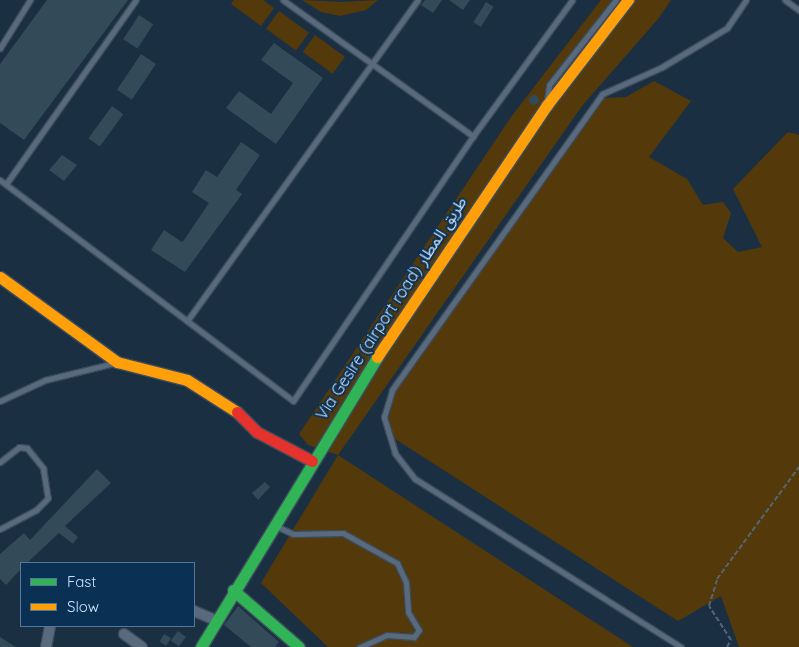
<!DOCTYPE html>
<html>
<head>
<meta charset="utf-8">
<style>
  body { margin:0 }
  #map { position:relative; width:799px; height:647px; overflow:hidden; background:#1b2f42; font-family:Quicksand,"Noto Sans Arabic",sans-serif }
  div>[style] { position:absolute }
  .green>* { inset:0; background:#54390a; transform-origin:0 0 }
  .building>* { inset:0; background:#334a58; transform-origin:0 0 }
  .round { border-radius:50% }
  .path>* { height:2px; margin-top:-1px; transform-origin:0; background:repeating-linear-gradient(90deg,#546575 0 5px,transparent 0 7.5px) }
  .roads { filter:drop-shadow(1px 0 #3c4c5d) drop-shadow(-1px 0 #3c4c5d) drop-shadow(0 1px #3c4c5d) drop-shadow(0 -1px #3c4c5d) }
  .lane>* { height:5px; margin:-2.5px; padding:0 2.5px; transform-origin:2.5px; border-radius:2.5px; background:#586a7c }
  .street>* { height:10px; margin:-5px; padding:0 5px; transform-origin:5px; border-radius:5px; background:#586a7c }
  .fast>* { height:11px; margin:-5.5px; padding:0 5.5px; transform-origin:5.5px; border-radius:5.5px; background:#30b455 }
  .slow>* { height:11px; margin:-5.5px; padding:0 5.5px; transform-origin:5.5px; border-radius:5.5px; background:#ff9f0a }
  .jam>* { height:11px; margin:-5.5px; padding:0 5.5px; transform-origin:5.5px; border-radius:5.5px; background:#e5322d }
  span { translate:-50% -50%; white-space:nowrap; text-align:center; line-height:1.15; -webkit-text-stroke:4px #0a3053; paint-order:stroke }
  .street-label { font-size:16px; color:#c7e1fd }
  .legend { position:absolute; left:20px; top:562px; width:175px; height:65px; box-sizing:border-box; background:#0a3053; border:1px solid #567797; margin:0; padding:6px 9px; list-style:none; font-size:15px; color:#c7e1fd }
  .legend li { display:flex; align-items:center; gap:10px; height:25px }
  .legend b { width:25px; border:1px solid #567797 }
</style>
</head>
<body>
<div id="map">
  <div class="green">
    <div style="clip-path:polygon(234px 0,263px 0,274px 8px,261px 26px,231px 4px)"></div>
    <div style="clip-path:polygon(302px 0,342px 2px,378px 0,366px 10px,340px 16px,321px 12px)"></div>
    <div style="clip-path:polygon(601px 0,671px 0,658px 19px,582px 106px,338px 455px,633px 647px,328px 647px,261px 583px,338px 455px,308px 445px,299px 434px,511px 117px)"></div>
    <div style="left:279px;top:11px;width:37px;height:22px;rotate:36deg"></div>
    <div style="left:315px;top:35px;width:37px;height:21px;rotate:36deg"></div>
    <div style="clip-path:polygon(654px 81px,691px 101px,649px 157px,687px 179px,703px 205px,723px 202px,731px 213px,723px 238px,738px 252px,762px 247px,733px 189px,788px 132px,799px 135px,799px 647px,739px 647px,721px 596px,678px 621px,386px 433px,395px 384px,603px 98px,626px 97px)"></div>
  </div>
  <div class="building">
    <div style="clip-path:polygon(47px 0,128px 0,24px 140px,0 123px,0 64px)"></div>
    <div style="clip-path:polygon(425px 0,442px 0,433px 13px,421px 5px)"></div>
    <div style="clip-path:polygon(449px 0,470px 0,463px 10px)"></div>
    <div style="left:486px;top:2px;width:9px;height:24px;rotate:32deg"></div>
    <div style="left:139px;top:15px;width:17px;height:29px;rotate:33deg"></div>
    <div style="clip-path:polygon(274px 43px,323px 78px,276px 144px,226px 108px,239px 91px,271px 114px,293px 83px,261px 60px)"></div>
    <div style="left:141px;top:54px;width:18px;height:43px;rotate:34deg"></div>
    <div class="round" style="left:529px;top:95px;width:10px;height:10px"></div>
    <div style="left:112px;top:106px;width:14px;height:40px;rotate:36deg"></div>
    <div style="clip-path:polygon(241px 142px,260px 155px,236px 190px,242px 194px,185px 272px,151px 250px,164px 230px,182px 242px,184px 240px,209px 203px,192px 192px,206px 170px,217px 177px)"></div>
    <div style="clip-path:polygon(62px 155px,77px 165px,64px 181px,49px 170px)"></div>
    <div style="clip-path:polygon(97px 469px,111px 483px,65px 526px,78px 537px,73px 544px,59px 533px,27px 563px,21px 563px,21px 569px,6px 585px,0 579px,0 554px,24px 533px,30px 540px)"></div>
    <div style="clip-path:polygon(265px 482px,270px 487px,258px 500px,252px 493px)"></div>
    <div style="clip-path:polygon(238px 606px,279px 642px,275px 647px,251px 647px,224px 625px)"></div>
    <div style="left:178px;top:631px;width:10px;height:12px;rotate:37deg"></div>
    <div style="left:164px;top:634px;width:8px;height:9px;rotate:30deg"></div>
    <div style="clip-path:polygon(0 637px,16px 647px,0 647px)"></div>
  </div>
  <div class="path">
    <div style="left:727px;top:647px;width:8px;rotate:-60deg"></div>
    <div style="left:731px;top:640px;width:40px;rotate:-122.9deg"></div>
    <div style="left:709px;top:606px;width:28px;rotate:-73deg"></div>
    <div style="left:717px;top:579px;width:139px;rotate:-53.8deg"></div>
  </div>
  <div class="roads">
    <div class="lane">
      <div style="left:283px;top:0;width:234px;rotate:35.6deg"></div>
      <div style="left:785px;top:0;width:17px;rotate:36deg"></div>
      <div style="left:0;top:48px;width:57px;rotate:-58deg"></div>
      <div style="left:547px;top:100px;width:15px;rotate:-82deg"></div>
      <div style="left:549px;top:85px;width:108px;rotate:-51.8deg"></div>
      <div style="left:0;top:180px;width:367px;rotate:37deg"></div>
      <div style="left:293px;top:401px;width:320px;rotate:-55.8deg"></div>
      <div style="left:473px;top:136px;width:168px;rotate:-53.9deg"></div>
      <div style="left:6px;top:184px;width:225px;rotate:-54.8deg"></div>
      <div style="left:187px;top:321px;width:395px;rotate:-54.3deg"></div>
      <div style="left:0;top:401px;width:50px;rotate:-25deg"></div>
      <div style="left:45px;top:380px;width:71px;rotate:-13.8deg"></div>
      <div style="left:0;top:462px;width:24px;rotate:-38deg"></div>
      <div style="left:19px;top:447px;width:8px;rotate:7deg"></div>
      <div style="left:27px;top:448px;width:26px;rotate:51deg"></div>
      <div style="left:43px;top:468px;width:30px;rotate:81deg"></div>
      <div style="left:48px;top:498px;width:17px;rotate:135deg"></div>
      <div style="left:36px;top:510px;width:41px;rotate:152.2deg"></div>
      <div style="left:276px;top:526px;width:19px;rotate:25deg"></div>
      <div style="left:293px;top:534px;width:50px;rotate:-1.1deg"></div>
      <div style="left:343px;top:533px;width:62px;rotate:29.1deg"></div>
      <div style="left:397px;top:563px;width:21px;rotate:65deg"></div>
      <div style="left:406px;top:582px;width:30px;rotate:86deg"></div>
      <div style="left:408px;top:612px;width:21px;rotate:59deg"></div>
      <div style="left:419px;top:630px;width:9px;rotate:126deg"></div>
      <div style="left:414px;top:637px;width:27px;rotate:-176deg"></div>
      <div style="left:387px;top:635px;width:30px;rotate:156deg"></div>
      <div style="left:681px;top:647px;width:315px;rotate:-147.7deg"></div>
      <div style="left:415px;top:479px;width:33px;rotate:-128deg"></div>
      <div style="left:395px;top:453px;width:38px;rotate:-107deg"></div>
      <div style="left:384px;top:417px;width:28px;rotate:-73deg"></div>
      <div style="left:392px;top:390px;width:363px;rotate:-54.6deg"></div>
      <div style="left:602px;top:94px;width:66px;rotate:-24.2deg"></div>
      <div style="left:662px;top:67px;width:76px;rotate:-31deg"></div>
      <div style="left:727px;top:28px;width:34px;rotate:-56deg"></div>
    </div>
    <div class="street">
      <div style="left:194px;top:611px;width:25px;rotate:23deg"></div>
      <div style="left:124px;top:634px;width:22px;rotate:36deg"></div>
      <div style="left:46px;top:647px;width:21px;rotate:-79deg"></div>
    </div>
    <div class="fast">
      <div style="left:233px;top:590px;width:87px;rotate:40.8deg"></div>
      <div style="left:201px;top:647px;width:339px;rotate:-58.7deg"></div>
    </div>
    <div class="slow">
      <div style="left:0;top:277px;width:145px;rotate:36deg"></div>
      <div style="left:117px;top:362px;width:72px;rotate:14.4deg"></div>
      <div style="left:187px;top:380px;width:59px;rotate:32.6deg"></div>
      <div style="left:377px;top:357px;width:304px;rotate:-56deg"></div>
      <div style="left:547px;top:105px;width:133px;rotate:-52.4deg"></div>
    </div>
    <div class="jam">
      <div style="left:237px;top:412px;width:28px;rotate:45deg"></div>
      <div style="left:257px;top:432px;width:62px;rotate:27.8deg"></div>
    </div>
  </div>
  <div class="street-label">
    <span style="left:391px;top:308px;rotate:-57deg">Via Gesire (airport road) طريق المطار</span>
  </div>
  <ul class="legend">
  <li><b style="height:6px;background:#30b455"></b>Fast</li>
  <li><b style="height:6px;background:#ff9f0a"></b>Slow</li>
  </ul>
</div>
</body>
</html>
